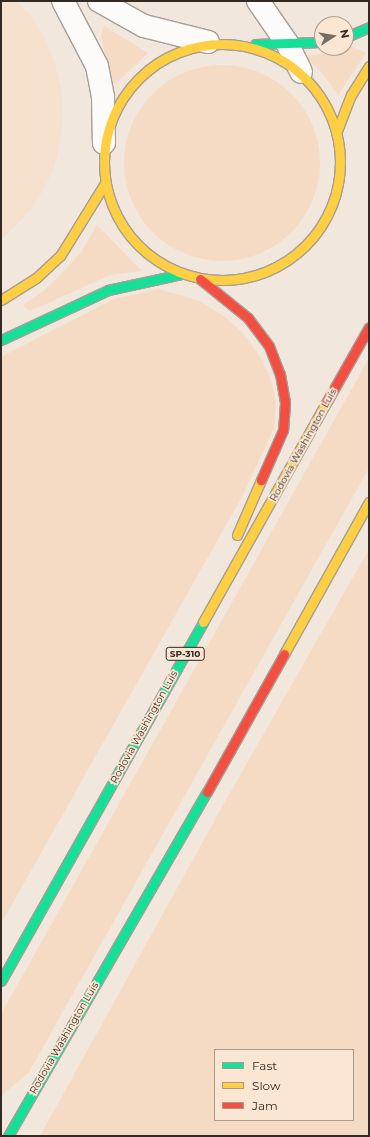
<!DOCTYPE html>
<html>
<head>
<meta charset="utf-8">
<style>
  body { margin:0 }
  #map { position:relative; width:370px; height:1137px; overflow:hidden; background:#f2e7dc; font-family:Montserrat,sans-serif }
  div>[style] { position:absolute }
  .built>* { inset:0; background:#f5e1ce }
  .green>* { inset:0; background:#f5dbc3 }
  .round { border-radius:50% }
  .roads { filter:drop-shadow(1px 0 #a69e96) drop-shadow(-1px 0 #a69e96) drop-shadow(0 1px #a69e96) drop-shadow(0 -1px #a69e96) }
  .street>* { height:22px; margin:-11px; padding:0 11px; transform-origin:11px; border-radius:11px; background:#fdfbfa }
  .fast>* { height:9px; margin:-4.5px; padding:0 4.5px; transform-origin:4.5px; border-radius:4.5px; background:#16e098 }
  .slow>* { height:9px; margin:-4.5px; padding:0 4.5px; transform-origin:4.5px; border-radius:4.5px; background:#ffcf43 }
  .slow>.ring { margin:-4.5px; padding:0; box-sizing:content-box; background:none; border:9px solid #ffcf43; border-radius:50% }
  .jam>* { height:9px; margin:-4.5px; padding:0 4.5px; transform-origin:4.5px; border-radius:4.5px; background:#f24e42 }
  span { translate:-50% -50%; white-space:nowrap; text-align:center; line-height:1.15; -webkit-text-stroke:3.5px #fbe6d3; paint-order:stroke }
  .shield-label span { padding:1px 3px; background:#fbe6d3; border:1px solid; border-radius:3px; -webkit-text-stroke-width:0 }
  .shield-label { font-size:9px; color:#322a23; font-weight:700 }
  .street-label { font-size:10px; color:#322a23 }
  .frame { position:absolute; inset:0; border:2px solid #322a23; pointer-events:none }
  .legend { position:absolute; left:214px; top:1049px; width:140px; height:72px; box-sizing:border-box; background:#fbe6d3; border:1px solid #ab9b8d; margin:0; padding:5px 7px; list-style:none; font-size:12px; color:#322a23 }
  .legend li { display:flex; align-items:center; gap:8px; height:20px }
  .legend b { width:20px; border:1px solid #ab9b8d }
  .north { position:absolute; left:314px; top:16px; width:40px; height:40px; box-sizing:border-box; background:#fbe6d3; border:1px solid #ab9b8d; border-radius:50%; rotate:78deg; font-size:11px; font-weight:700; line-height:16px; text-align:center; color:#322a23 }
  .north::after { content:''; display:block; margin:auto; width:14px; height:18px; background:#756c64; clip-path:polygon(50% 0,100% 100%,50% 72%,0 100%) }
</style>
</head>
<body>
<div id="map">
  <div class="built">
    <div style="clip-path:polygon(1px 1px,17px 1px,29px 14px,44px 37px,54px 61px,61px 87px,63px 113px,61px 139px,55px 165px,44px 189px,30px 211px,1px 240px)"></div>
  </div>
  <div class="green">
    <div style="clip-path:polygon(104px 26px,148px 53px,113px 86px,101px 37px)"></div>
    <div style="clip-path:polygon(352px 47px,366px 53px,338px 95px,323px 74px,306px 57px)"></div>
    <div class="round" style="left:124px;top:65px;width:196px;height:196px"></div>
    <div style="clip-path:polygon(97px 225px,142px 271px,111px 275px,30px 311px,23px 305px,45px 290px,66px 269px,82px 251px)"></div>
    <div style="clip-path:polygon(159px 289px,200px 301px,225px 317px,242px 332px,259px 355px,270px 377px,276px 402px,274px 428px,243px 495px,1px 924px,1px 357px,114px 299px)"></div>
    <div style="clip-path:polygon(369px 358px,369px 468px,29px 1072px,1px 1096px,1px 1014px)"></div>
    <div style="clip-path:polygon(evenodd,369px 549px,369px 1136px,40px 1136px,222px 807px,369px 549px,215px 1050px,353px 1050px,353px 1120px,215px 1120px,215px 1050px)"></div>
  </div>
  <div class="roads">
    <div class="street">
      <div style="left:63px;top:1px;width:73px;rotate:62.4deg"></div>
      <div style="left:97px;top:66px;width:32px;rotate:79deg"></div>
      <div style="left:103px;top:97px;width:46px;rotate:88.8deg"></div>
      <div style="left:99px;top:1px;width:51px;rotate:29.1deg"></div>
      <div style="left:144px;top:26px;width:66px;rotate:14deg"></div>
      <div style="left:258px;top:1px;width:51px;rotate:55.4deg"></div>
      <div style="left:287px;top:43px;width:32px;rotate:64deg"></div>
    </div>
    <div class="fast">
      <div style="left:346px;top:37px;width:25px;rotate:-23deg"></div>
      <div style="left:255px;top:44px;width:67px;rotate:-1.7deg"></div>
      <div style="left:1px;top:340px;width:118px;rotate:-25deg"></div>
      <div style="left:108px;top:290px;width:76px;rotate:-12.2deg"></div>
      <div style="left:1px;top:981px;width:412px;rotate:-60.6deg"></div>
      <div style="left:8px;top:1136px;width:397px;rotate:-60deg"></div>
    </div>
    <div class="slow">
      <div class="ring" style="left:104px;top:44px;width:227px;height:227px"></div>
      <div style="left:337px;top:131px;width:39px;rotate:-69deg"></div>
      <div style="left:351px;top:95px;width:34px;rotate:-58deg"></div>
      <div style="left:1px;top:300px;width:41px;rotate:-32.2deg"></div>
      <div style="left:36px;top:278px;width:33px;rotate:-43deg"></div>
      <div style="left:60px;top:256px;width:86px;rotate:-58.3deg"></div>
      <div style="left:237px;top:535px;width:60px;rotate:-66.4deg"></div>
      <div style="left:203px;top:622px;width:251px;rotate:-60.7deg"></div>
      <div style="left:284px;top:654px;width:174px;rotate:-60.8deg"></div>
    </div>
    <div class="jam">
      <div style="left:200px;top:279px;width:62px;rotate:39.1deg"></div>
      <div style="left:248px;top:318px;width:35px;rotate:53deg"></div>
      <div style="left:269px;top:346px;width:30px;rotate:69deg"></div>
      <div style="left:280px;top:374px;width:29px;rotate:80deg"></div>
      <div style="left:285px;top:403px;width:27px;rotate:94deg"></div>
      <div style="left:283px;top:430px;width:55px;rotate:113.7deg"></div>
      <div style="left:326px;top:403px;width:87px;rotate:-60.5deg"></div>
      <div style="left:207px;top:792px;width:158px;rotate:-60.8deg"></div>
    </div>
  </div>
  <div class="shield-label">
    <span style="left:185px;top:654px">SP-310</span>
  </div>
  <div class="street-label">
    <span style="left:303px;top:445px;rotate:-61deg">Rodovia Washington Luís</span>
    <span style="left:144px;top:727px;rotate:-61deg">Rodovia Washington Luís</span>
    <span style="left:64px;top:1038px;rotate:-60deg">Rodovia Washington Luís</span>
  </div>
  <div class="frame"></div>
  <ul class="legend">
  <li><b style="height:5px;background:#16e098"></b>Fast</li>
  <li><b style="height:5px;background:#ffcf43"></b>Slow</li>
  <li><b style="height:5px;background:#f24e42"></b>Jam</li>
  </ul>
  <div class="north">N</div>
</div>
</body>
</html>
